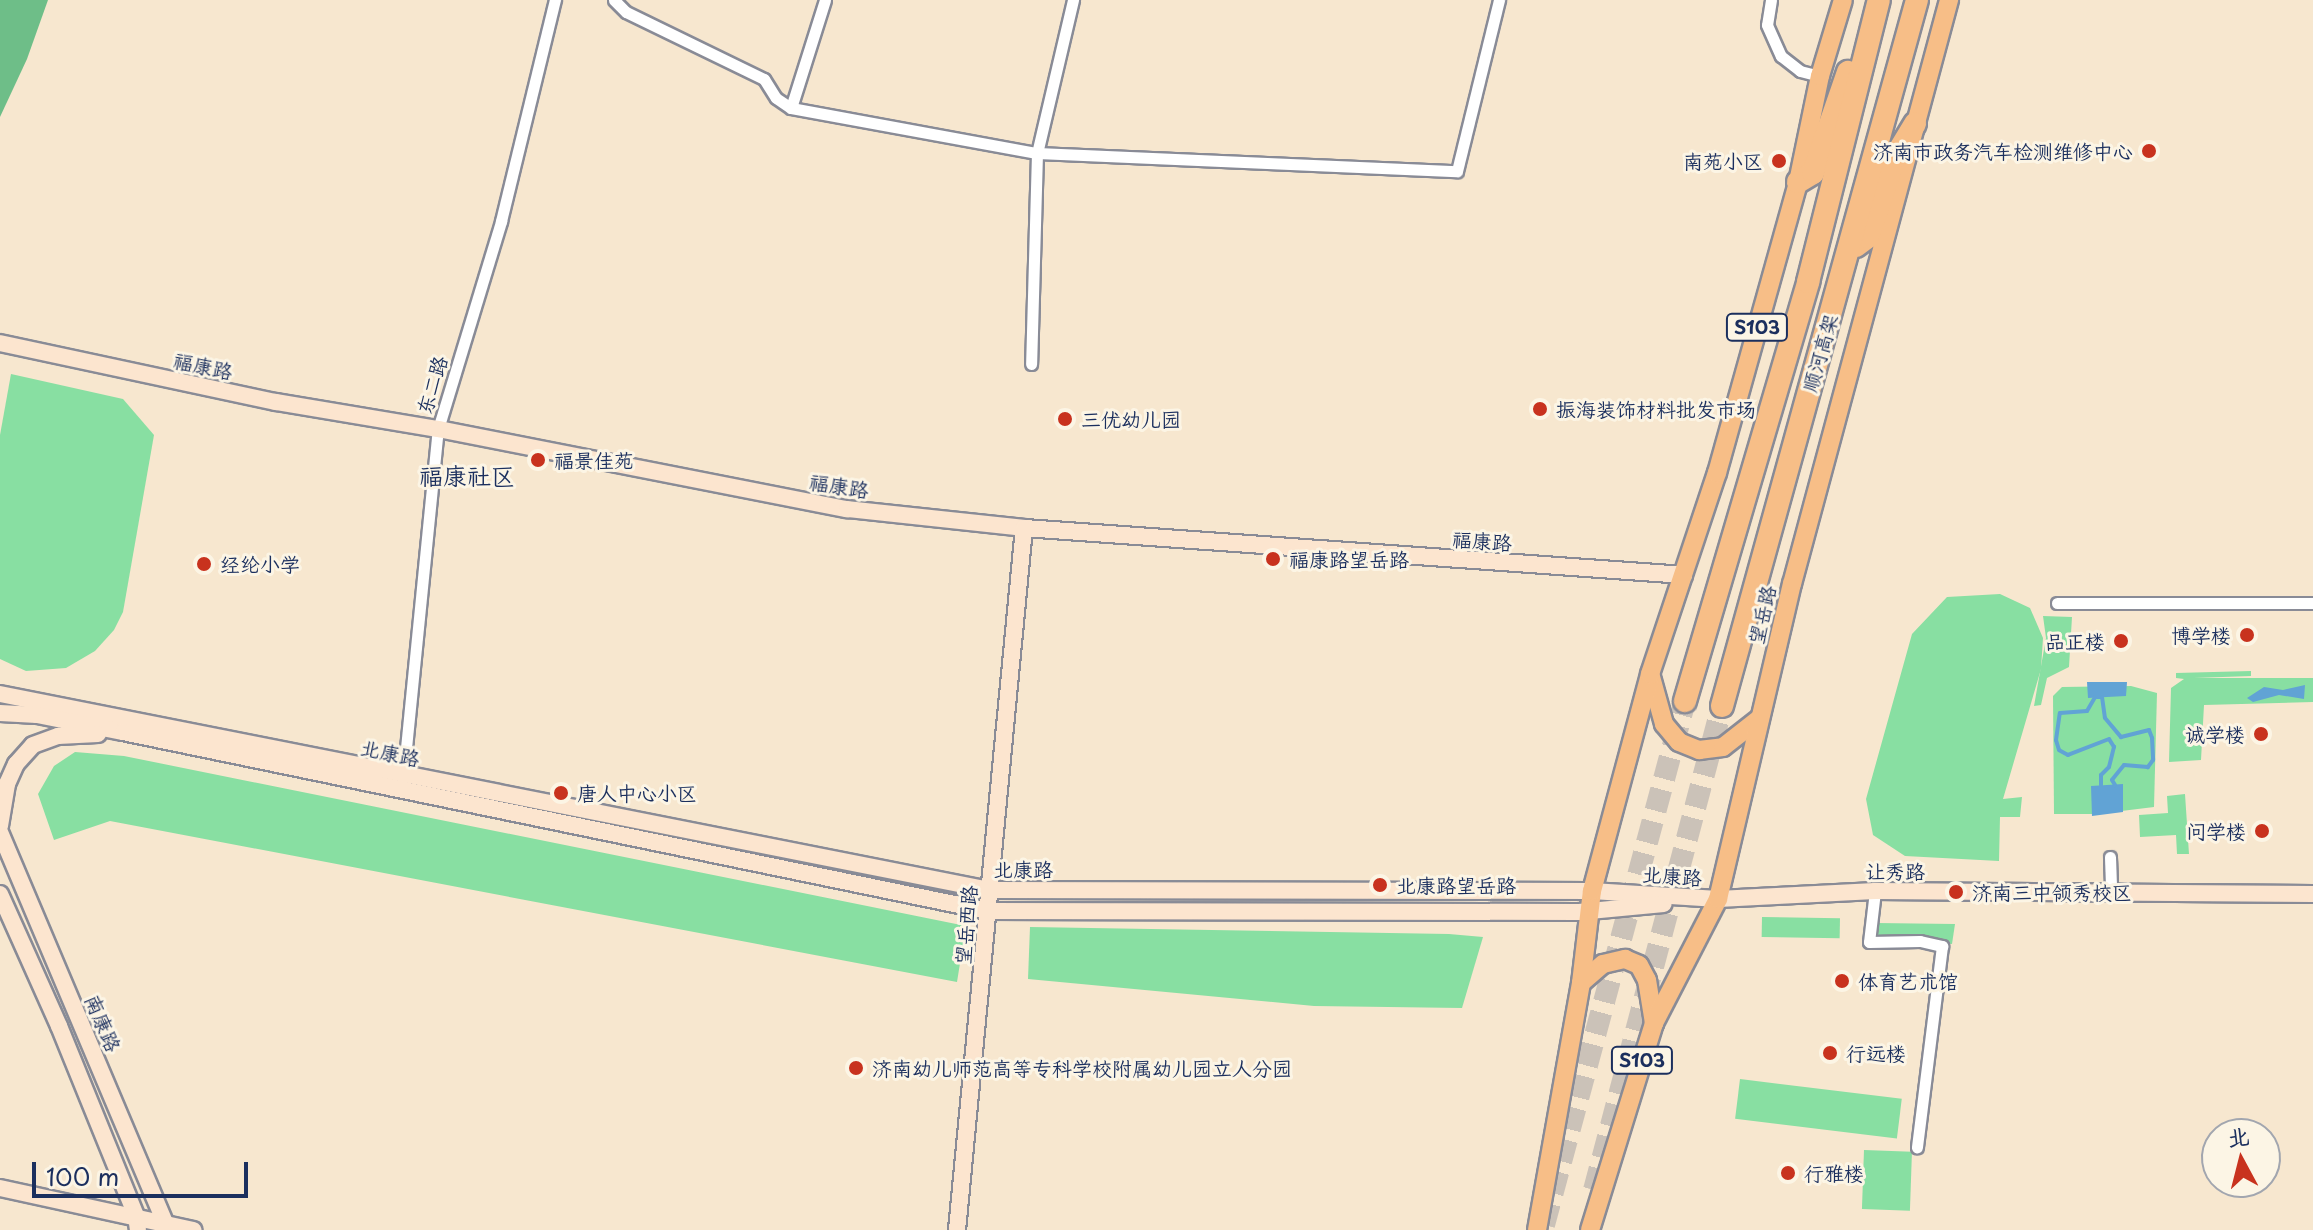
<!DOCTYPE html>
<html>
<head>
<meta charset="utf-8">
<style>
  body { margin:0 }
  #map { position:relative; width:2313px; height:1230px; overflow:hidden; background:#f7e7cf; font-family:"Playpen Sans","LXGW WenKai TC",sans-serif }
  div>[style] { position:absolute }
  .green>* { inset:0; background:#88dfa2; transform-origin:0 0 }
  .forest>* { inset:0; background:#6ebe88 }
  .water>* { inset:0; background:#61a3d5 }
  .stream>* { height:4px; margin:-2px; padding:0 2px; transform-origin:2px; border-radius:2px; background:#61a3d5 }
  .highway-tunnel>* { height:22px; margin-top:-11px; transform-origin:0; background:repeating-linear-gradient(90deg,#cbc2b8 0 22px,transparent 0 33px) }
  .roads { filter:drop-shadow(2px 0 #898b96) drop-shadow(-2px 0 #898b96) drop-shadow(0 2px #898b96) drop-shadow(0 -2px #898b96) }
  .street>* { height:11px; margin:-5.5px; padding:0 5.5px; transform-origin:5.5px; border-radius:5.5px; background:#fff }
  .secondary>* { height:16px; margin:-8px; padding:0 8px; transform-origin:8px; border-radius:8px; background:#fce5cf }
  .primary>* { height:18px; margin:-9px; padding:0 9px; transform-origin:9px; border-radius:9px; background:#f7be87 }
  .highway>* { height:22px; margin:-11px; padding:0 11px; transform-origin:11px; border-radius:11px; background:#f7be87 }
  .dots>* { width:22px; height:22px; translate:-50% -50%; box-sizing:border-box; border:4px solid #fcf5e5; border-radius:50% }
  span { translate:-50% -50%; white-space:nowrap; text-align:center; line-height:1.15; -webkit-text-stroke:6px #fcf5e5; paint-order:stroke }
  .shield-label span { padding:2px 6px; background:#fcf5e5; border:2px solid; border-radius:6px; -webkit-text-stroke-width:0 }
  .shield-label { font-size:18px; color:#1b2f5e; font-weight:700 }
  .poi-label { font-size:20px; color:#1b2f5e }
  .right { translate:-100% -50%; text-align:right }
  .left { translate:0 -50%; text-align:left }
  .street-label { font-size:20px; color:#1b2f5e }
  .quarter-label { font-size:24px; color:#1b2f5e }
  .north { position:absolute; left:2201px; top:1118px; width:80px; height:80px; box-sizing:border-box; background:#fcf5e5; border:2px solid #a2a6af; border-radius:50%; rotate:353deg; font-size:22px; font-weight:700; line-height:32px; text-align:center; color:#1b2f5e }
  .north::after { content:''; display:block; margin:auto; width:28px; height:36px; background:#c8321e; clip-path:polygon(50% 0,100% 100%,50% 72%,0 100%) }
  .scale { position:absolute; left:32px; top:1162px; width:216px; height:36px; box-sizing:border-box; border:4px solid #1b2f5e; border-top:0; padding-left:10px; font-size:24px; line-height:28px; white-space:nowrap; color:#1b2f5e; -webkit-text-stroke:6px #fcf5e5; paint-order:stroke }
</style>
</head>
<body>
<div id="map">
  <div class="green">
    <div style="clip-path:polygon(11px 374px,123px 399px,154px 435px,123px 612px,114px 630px,95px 651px,66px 668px,26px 671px,0 659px,0 435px)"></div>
    <div style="clip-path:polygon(2000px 594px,2030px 608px,2043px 638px,2041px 669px,2003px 799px,2022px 797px,2020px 817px,2000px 817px,1999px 861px,1905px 856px,1873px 835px,1866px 799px,1912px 634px,1947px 597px)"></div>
    <div style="clip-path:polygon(2043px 616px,2072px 617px,2069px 667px,2047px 678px,2041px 705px,2034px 706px,2046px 638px)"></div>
    <div style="clip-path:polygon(2251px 671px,2251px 676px,2194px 678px,2313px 678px,2313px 702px,2204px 705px,2201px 760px,2169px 762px,2171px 688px,2184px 679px,2176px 678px,2176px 673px)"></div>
    <div style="clip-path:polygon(2131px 686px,2157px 693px,2154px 807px,2097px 814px,2054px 814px,2053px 696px,2062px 687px)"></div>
    <div style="clip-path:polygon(75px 752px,124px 756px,966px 926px,957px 982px,110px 821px,54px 840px,38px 794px,54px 766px)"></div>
    <div style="clip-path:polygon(2185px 794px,2189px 854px,2177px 854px,2176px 835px,2140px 837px,2139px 815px,2168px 813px,2167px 796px)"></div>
    <div style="left:1762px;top:917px;width:78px;height:20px;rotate:1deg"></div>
    <div style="clip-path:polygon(1876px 923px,1955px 924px,1952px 944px,1874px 935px)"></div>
    <div style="clip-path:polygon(1030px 927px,1449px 934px,1483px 937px,1462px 1008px,1314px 1006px,1028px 979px)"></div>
    <div style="left:1740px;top:1079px;width:163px;height:40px;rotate:7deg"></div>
    <div style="left:1864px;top:1150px;width:48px;height:59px;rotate:2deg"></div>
  </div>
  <div class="forest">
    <div style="clip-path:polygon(0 0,48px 0,27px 59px,0 117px)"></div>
  </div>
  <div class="water">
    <div style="clip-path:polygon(2087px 682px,2127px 682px,2126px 696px,2088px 698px)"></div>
    <div style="clip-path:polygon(2305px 685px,2304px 699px,2279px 695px,2253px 702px,2247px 698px,2264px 687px,2283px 690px)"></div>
    <div style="clip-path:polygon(2123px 784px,2123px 812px,2092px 816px,2091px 786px)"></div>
  </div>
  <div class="stream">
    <div style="left:2101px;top:785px;width:10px;rotate:-90deg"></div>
    <div style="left:2101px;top:775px;width:11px;rotate:-45deg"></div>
    <div style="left:2109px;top:767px;width:21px;rotate:-76deg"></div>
    <div style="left:2114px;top:747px;width:9px;rotate:-122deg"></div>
    <div style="left:2109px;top:739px;width:44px;rotate:158.7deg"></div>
    <div style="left:2068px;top:755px;width:10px;rotate:-151deg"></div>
    <div style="left:2059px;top:750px;width:10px;rotate:-107deg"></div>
    <div style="left:2056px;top:740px;width:27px;rotate:-82deg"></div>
    <div style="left:2060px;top:713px;width:27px;rotate:-4deg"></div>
    <div style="left:2087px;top:711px;width:16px;rotate:-60deg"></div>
    <div style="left:2095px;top:697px;width:7px"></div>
    <div style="left:2102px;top:697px;width:21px;rotate:82deg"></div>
    <div style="left:2105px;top:718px;width:25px;rotate:50deg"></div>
    <div style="left:2121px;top:737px;width:29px;rotate:-14deg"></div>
    <div style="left:2149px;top:730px;width:9px;rotate:69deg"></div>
    <div style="left:2152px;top:738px;width:22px;rotate:87deg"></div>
    <div style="left:2153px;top:760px;width:9px;rotate:126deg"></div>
    <div style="left:2148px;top:767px;width:24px;rotate:-175deg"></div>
    <div style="left:2124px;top:765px;width:19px;rotate:129deg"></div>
    <div style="left:2112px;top:780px;width:6px;rotate:59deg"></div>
  </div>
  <div class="highway-tunnel">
    <div style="left:1594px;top:1190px;width:501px;rotate:-75.19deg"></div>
    <div style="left:1544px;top:1225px;width:543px;rotate:-74.94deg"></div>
  </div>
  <div class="roads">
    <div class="street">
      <div style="left:614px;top:0;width:17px;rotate:45deg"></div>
      <div style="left:626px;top:12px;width:153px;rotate:25.9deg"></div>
      <div style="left:764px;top:79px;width:22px;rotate:58deg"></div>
      <div style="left:776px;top:98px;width:18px;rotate:34deg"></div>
      <div style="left:825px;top:0;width:113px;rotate:107.5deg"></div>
      <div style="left:791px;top:108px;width:250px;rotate:10.4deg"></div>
      <div style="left:1037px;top:153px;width:211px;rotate:91.6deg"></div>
      <div style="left:1073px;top:0;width:157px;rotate:103.2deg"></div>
      <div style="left:1037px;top:153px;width:420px;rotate:2.5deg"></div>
      <div style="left:1457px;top:171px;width:176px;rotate:-76.2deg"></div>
      <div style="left:1771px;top:0;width:25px;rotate:99deg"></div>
      <div style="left:1767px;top:25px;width:34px;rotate:66deg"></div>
      <div style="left:1781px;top:56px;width:24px;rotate:38deg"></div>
      <div style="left:1800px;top:71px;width:21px;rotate:14deg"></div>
      <div style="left:2057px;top:603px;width:256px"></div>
      <div style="left:403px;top:778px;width:351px;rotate:-84.3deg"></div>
      <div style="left:438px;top:429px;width:217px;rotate:-73.1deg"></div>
      <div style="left:501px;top:221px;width:228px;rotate:-76.3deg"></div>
      <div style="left:2110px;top:857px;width:36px;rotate:88deg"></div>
      <div style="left:1875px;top:891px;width:51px;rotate:96.7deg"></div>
      <div style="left:1869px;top:942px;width:51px;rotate:-1.1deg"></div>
      <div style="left:1920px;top:941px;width:23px;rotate:13deg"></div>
      <div style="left:1942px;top:946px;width:203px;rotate:97.1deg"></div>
    </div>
    <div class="secondary">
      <div style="left:0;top:343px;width:282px;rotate:12.1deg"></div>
      <div style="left:276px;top:402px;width:164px;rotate:9.5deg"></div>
      <div style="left:438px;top:429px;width:417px;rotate:11.1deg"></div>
      <div style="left:847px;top:509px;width:178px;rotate:6.1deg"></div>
      <div style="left:1024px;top:528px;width:662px;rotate:4.07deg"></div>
      <div style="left:0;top:694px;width:1008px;rotate:11.21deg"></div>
      <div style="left:989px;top:890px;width:603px;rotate:0.1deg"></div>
      <div style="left:1592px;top:891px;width:126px;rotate:3.6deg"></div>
      <div style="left:1718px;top:899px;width:157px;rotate:-2.9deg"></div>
      <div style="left:1875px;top:891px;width:438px;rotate:0.4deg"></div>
      <div style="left:0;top:713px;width:37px;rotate:3deg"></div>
      <div style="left:37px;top:715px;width:88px;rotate:11.2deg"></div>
      <div style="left:123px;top:732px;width:883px;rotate:11.69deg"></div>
      <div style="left:988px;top:911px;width:591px;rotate:0.1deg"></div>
      <div style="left:1579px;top:912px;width:85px;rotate:-5.4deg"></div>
      <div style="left:0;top:826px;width:43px;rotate:-80.5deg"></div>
      <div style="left:7px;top:784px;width:22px;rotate:-66deg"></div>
      <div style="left:16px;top:764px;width:25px;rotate:-48deg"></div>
      <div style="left:33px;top:745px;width:27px;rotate:-20deg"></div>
      <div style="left:58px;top:736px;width:40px;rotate:-2.9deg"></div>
      <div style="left:0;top:832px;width:432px;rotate:67.1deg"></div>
      <div style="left:0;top:894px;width:145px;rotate:65.9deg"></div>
      <div style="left:59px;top:1026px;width:205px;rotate:67.9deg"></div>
      <div style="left:136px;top:1216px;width:14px;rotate:82deg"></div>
      <div style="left:0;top:1188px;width:198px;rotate:12.3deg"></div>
      <div style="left:957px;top:1230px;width:705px;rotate:-84.55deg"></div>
    </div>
    <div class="primary">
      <div style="left:1651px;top:677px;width:49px;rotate:74.5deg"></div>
      <div style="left:1664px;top:724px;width:23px;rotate:50deg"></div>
      <div style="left:1679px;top:742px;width:22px;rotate:22deg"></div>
      <div style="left:1699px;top:750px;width:24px;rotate:-7deg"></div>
      <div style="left:1723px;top:747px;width:47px;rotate:-38.1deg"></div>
      <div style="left:1581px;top:983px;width:29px;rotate:-41deg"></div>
      <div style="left:1603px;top:964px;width:23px;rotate:-13deg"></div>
      <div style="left:1625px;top:959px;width:15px;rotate:23deg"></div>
      <div style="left:1639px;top:965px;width:17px;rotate:62deg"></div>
      <div style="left:1647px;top:980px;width:44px;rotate:80.8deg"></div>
      <div style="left:1537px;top:1230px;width:251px;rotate:-79.9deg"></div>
      <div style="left:1581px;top:983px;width:93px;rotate:-83.2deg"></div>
      <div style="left:1592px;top:891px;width:225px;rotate:-75deg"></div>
      <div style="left:1650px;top:674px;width:212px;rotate:-71.6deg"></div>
      <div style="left:1717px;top:473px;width:302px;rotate:-74.4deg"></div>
      <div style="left:1798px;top:182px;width:108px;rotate:-78.3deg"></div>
      <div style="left:1820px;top:76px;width:79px;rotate:-73.2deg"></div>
      <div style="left:1590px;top:1230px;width:217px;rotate:-72.8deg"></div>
      <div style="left:1654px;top:1023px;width:140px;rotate:-62.7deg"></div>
      <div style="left:1718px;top:899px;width:324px;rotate:-76.8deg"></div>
      <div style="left:1792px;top:584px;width:605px;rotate:-74.95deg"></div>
    </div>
    <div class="highway">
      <div style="left:1798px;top:182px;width:17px;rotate:-31deg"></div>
      <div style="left:1813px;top:173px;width:107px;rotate:-70.9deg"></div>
      <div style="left:1856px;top:246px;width:15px;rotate:-37deg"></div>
      <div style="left:1868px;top:237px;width:84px;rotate:-71.4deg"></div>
      <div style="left:1895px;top:157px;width:39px;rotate:-59deg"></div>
      <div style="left:1685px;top:701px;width:437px;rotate:-73.6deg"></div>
      <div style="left:1808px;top:282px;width:291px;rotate:-75.9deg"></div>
      <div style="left:1722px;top:706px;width:732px;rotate:-74.56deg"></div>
    </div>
  </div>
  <div class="dots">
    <div style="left:2149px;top:151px;background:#c8321e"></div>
    <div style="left:1779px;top:161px;background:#c8321e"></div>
    <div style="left:1540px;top:409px;background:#c8321e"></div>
    <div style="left:1065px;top:419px;background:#c8321e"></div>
    <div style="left:538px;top:460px;background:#c8321e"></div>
    <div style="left:1273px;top:559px;background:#c8321e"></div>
    <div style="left:204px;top:564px;background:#c8321e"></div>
    <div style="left:2247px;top:635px;background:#c8321e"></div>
    <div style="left:2121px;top:641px;background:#c8321e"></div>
    <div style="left:2261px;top:734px;background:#c8321e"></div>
    <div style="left:561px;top:793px;background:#c8321e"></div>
    <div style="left:2262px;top:831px;background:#c8321e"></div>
    <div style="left:1380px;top:885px;background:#c8321e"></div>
    <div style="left:1956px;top:892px;background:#c8321e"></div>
    <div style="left:1842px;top:981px;background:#c8321e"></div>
    <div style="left:1830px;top:1053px;background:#c8321e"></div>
    <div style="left:856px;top:1068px;background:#c8321e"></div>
    <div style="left:1788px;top:1173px;background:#c8321e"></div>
  </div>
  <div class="shield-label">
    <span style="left:1757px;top:327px">S103</span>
    <span style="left:1642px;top:1060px">S103</span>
  </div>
  <div class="poi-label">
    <span class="right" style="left:2133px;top:151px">济南市政务汽车检测维修中心</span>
    <span class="right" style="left:1763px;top:161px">南苑小区</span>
    <span class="left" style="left:1556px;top:409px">振海装饰材料批发市场</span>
    <span class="left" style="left:1081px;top:419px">三优幼儿园</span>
    <span class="left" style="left:554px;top:460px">福景佳苑</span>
    <span class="left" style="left:1289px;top:559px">福康路望岳路</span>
    <span class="left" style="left:220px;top:564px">经纶小学</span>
    <span class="right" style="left:2231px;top:635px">博学楼</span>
    <span class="right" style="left:2105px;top:641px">品正楼</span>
    <span class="right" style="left:2245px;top:734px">诚学楼</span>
    <span class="left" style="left:577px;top:793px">唐人中心小区</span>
    <span class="right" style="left:2246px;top:831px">问学楼</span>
    <span class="left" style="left:1396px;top:885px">北康路望岳路</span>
    <span class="left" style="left:1972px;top:892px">济南三中领秀校区</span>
    <span class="left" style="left:1858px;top:981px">体育艺术馆</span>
    <span class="left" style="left:1846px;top:1053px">行远楼</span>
    <span class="left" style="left:872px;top:1068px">济南幼儿师范高等专科学校附属幼儿园立人分园</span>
    <span class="left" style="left:1804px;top:1173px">行雅楼</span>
  </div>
  <div class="street-label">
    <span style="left:1820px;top:353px;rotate:-74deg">顺河高架</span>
    <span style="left:203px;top:366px;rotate:12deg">福康路</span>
    <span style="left:432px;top:385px;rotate:-73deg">东二路</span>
    <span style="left:839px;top:486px;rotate:9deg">福康路</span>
    <span style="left:1482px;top:541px;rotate:4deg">福康路</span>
    <span style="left:1762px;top:615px;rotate:-77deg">望岳路</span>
    <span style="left:390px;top:753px;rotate:12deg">北康路</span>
    <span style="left:1023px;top:869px">北康路</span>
    <span style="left:1895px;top:871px">让秀路</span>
    <span style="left:1672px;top:876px;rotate:4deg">北康路</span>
    <span style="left:966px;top:925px;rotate:-85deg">望岳西路</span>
    <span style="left:103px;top:1023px;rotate:67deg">南康路</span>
  </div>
  <div class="quarter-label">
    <span style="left:467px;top:476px">福康社区</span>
  </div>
  <div class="north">北</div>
  <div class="scale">100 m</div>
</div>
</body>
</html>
